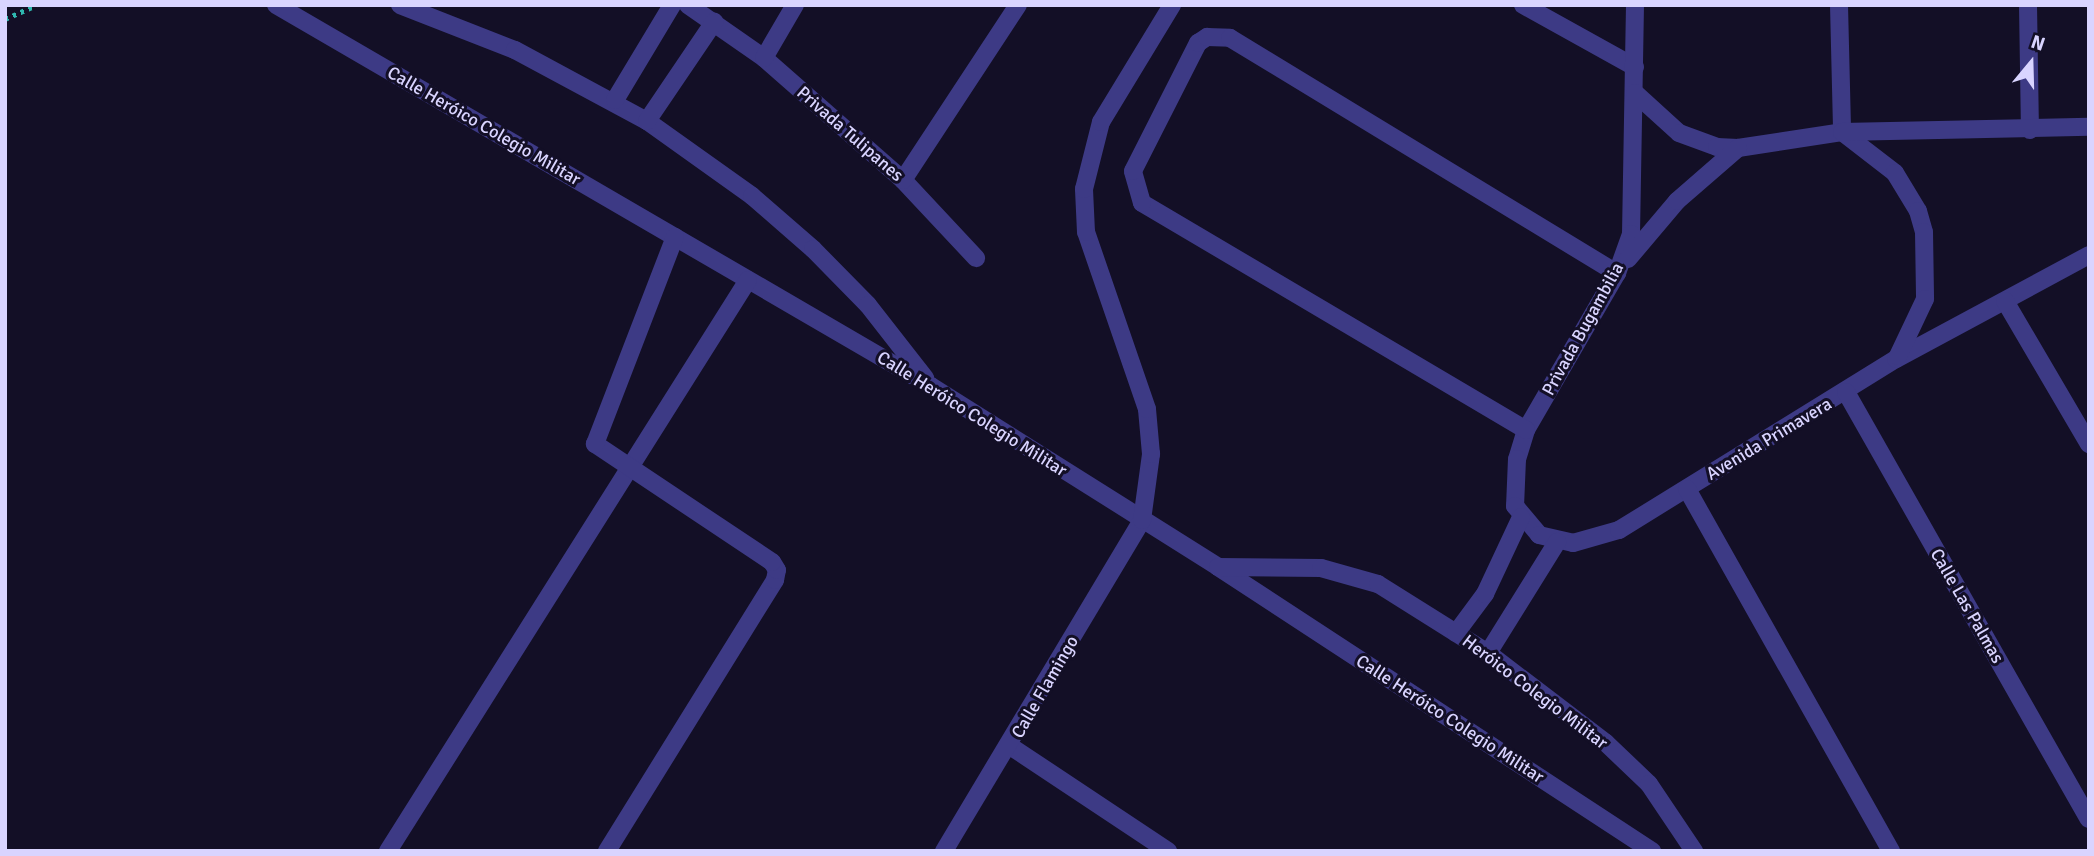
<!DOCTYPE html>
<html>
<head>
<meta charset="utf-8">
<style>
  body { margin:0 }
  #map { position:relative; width:2094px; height:856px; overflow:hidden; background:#130f26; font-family:Signika,sans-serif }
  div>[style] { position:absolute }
  .path>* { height:4.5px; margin-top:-2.25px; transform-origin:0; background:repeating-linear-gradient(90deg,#2fb8b0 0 3.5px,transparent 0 8.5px) }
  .minor>* { height:18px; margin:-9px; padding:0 9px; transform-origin:9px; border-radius:9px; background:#3d3a85 }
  span { translate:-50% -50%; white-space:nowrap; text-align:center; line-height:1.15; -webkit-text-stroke:6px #130f26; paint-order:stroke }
  .street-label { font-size:18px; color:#d9d4ff }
  .frame { position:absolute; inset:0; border:7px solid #d9d4ff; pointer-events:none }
  .north { position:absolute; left:1996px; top:28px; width:70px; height:70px; -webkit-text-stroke:5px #130f26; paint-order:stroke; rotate:19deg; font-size:19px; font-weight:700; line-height:28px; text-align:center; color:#d9d4ff }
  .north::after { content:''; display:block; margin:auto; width:24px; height:32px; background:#d9d4ff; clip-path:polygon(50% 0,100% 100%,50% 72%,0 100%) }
</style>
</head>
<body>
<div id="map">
  <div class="path">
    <div style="left:5px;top:19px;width:34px;rotate:-24deg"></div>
  </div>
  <div class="minor">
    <div style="left:276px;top:5px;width:758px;rotate:30.19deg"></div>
    <div style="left:931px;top:386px;width:339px;rotate:32.2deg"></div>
    <div style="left:1218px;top:567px;width:519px;rotate:33.2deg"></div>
    <div style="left:400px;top:5px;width:123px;rotate:21.4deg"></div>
    <div style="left:515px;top:50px;width:150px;rotate:28.3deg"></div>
    <div style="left:647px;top:121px;width:129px;rotate:35.5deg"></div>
    <div style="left:752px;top:196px;width:81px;rotate:41deg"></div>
    <div style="left:813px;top:249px;width:78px;rotate:45.5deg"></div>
    <div style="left:868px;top:305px;width:93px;rotate:52deg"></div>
    <div style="left:688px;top:5px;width:93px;rotate:34.9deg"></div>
    <div style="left:764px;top:58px;width:185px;rotate:41.3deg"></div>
    <div style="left:903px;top:180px;width:107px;rotate:46.9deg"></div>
    <div style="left:1523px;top:5px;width:128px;rotate:29deg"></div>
    <div style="left:1635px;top:5px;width:229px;rotate:91deg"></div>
    <div style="left:1631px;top:234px;width:41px;rotate:109.7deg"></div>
    <div style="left:1617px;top:273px;width:181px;rotate:120.1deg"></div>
    <div style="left:1526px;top:430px;width:30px;rotate:107deg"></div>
    <div style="left:1517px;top:459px;width:47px;rotate:92.4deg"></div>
    <div style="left:1515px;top:506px;width:38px;rotate:50deg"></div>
    <div style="left:1539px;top:535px;width:35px;rotate:13deg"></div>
    <div style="left:1573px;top:543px;width:48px;rotate:-15.8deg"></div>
    <div style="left:1619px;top:530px;width:326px;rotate:-31.7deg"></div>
    <div style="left:1896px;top:359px;width:219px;rotate:-28.3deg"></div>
    <div style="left:1839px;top:5px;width:127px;rotate:88.6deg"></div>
    <div style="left:1842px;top:132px;width:67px;rotate:37.7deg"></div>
    <div style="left:1895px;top:173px;width:44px;rotate:58.8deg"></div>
    <div style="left:1918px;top:211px;width:22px;rotate:74deg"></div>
    <div style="left:1924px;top:232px;width:67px;rotate:89.1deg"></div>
    <div style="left:1925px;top:299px;width:63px;rotate:115.3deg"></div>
    <div style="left:2028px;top:5px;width:125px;rotate:89.1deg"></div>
    <div style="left:764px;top:58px;width:61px;rotate:-59.7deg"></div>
    <div style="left:1635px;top:93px;width:59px;rotate:42.3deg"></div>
    <div style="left:1679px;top:133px;width:40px;rotate:20.2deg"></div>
    <div style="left:1717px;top:147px;width:21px;rotate:3deg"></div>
    <div style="left:1738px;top:148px;width:105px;rotate:-8.7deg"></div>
    <div style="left:1842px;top:132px;width:247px;rotate:-1.2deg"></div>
    <div style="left:615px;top:100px;width:111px;rotate:-59deg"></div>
    <div style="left:647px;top:121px;width:120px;rotate:-55.9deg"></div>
    <div style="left:903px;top:180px;width:209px;rotate:-56.7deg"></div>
    <div style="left:1628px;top:259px;width:76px;rotate:-49.8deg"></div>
    <div style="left:1677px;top:201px;width:81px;rotate:-41deg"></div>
    <div style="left:2005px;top:301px;width:166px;rotate:59.6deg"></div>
    <div style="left:1846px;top:392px;width:491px;rotate:60.4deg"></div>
    <div style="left:1526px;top:430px;width:446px;rotate:-149.4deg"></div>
    <div style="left:1142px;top:203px;width:33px;rotate:-106deg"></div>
    <div style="left:1133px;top:171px;width:144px;rotate:-63.1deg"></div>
    <div style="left:1198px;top:43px;width:11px;rotate:-34deg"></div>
    <div style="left:1207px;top:37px;width:23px;rotate:2deg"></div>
    <div style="left:1230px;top:38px;width:453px;rotate:31.3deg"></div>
    <div style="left:1687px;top:489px;width:416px;rotate:60.6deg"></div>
    <div style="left:1218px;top:567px;width:103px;rotate:0.6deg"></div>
    <div style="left:1321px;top:568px;width:59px;rotate:15.7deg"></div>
    <div style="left:1378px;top:584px;width:130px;rotate:32.1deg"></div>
    <div style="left:1488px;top:653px;width:148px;rotate:37.3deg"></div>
    <div style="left:1606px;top:743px;width:59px;rotate:43.6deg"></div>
    <div style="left:1649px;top:784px;width:81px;rotate:56.1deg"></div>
    <div style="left:1456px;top:633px;width:49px;rotate:-53.4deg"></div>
    <div style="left:1485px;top:594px;width:85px;rotate:-64.9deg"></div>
    <div style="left:1488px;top:653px;width:131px;rotate:-58.1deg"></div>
    <div style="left:1010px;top:746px;width:190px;rotate:33.6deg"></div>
    <div style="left:388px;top:851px;width:675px;rotate:-57.77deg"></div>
    <div style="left:607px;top:851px;width:319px;rotate:-58.2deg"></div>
    <div style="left:775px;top:580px;width:10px;rotate:-79deg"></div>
    <div style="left:777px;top:570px;width:9px;rotate:-122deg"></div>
    <div style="left:772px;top:562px;width:213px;rotate:-146.3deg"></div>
    <div style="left:595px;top:444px;width:222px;rotate:-68.9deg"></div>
    <div style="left:944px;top:851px;width:386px;rotate:-59.1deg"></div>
    <div style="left:1142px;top:520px;width:67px;rotate:-82.2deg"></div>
    <div style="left:1151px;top:454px;width:45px;rotate:-95.1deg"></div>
    <div style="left:1147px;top:409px;width:187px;rotate:-109deg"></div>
    <div style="left:1086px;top:232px;width:43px;rotate:-92.7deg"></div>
    <div style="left:1084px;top:189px;width:69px;rotate:-75.8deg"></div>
    <div style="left:1101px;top:122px;width:137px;rotate:-58.7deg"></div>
  </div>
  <div class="street-label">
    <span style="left:484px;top:126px;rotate:30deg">Calle Heróico Colegio Militar</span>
    <span style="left:850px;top:134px;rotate:41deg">Privada Tulipanes</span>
    <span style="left:1583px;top:329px;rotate:-61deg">Privada Bugambilia</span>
    <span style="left:972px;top:414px;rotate:32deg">Calle Heróico Colegio Militar</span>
    <span style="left:1769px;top:439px;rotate:-31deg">Avenida Primavera</span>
    <span style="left:1967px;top:606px;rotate:60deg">Calle Las Palmas</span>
    <span style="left:1045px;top:687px;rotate:-60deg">Calle Flamingo</span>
    <span style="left:1535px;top:692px;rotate:37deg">Heróico Colegio Militar</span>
    <span style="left:1450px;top:719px;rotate:33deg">Calle Heróico Colegio Militar</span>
  </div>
  <div class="frame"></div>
  <div class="north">N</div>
</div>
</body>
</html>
